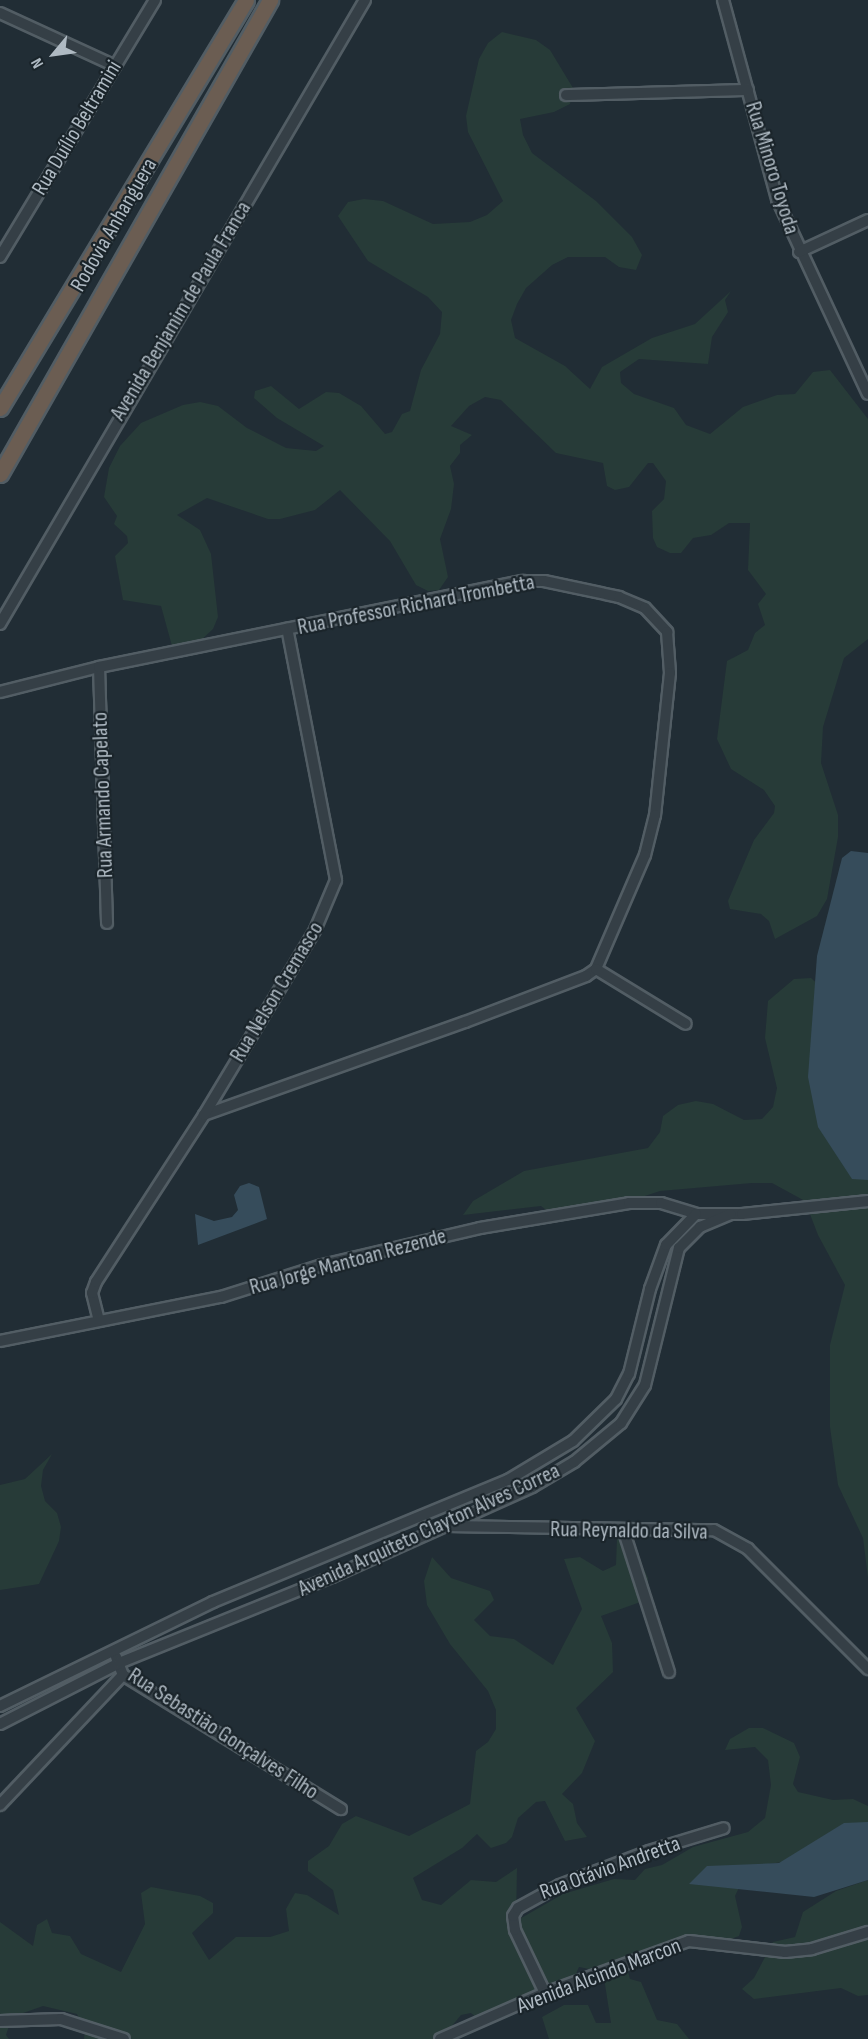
<!DOCTYPE html>
<html>
<head>
<meta charset="utf-8">
<style>
  body { margin:0 }
  #map { position:relative; width:868px; height:2039px; overflow:hidden; background:#212d35; font-family:"Sofia Sans Condensed",sans-serif }
  div>[style] { position:absolute }
  .green>* { inset:0; background:#273b38 }
  .water>* { inset:0; background:#364c5b }
  .roads { filter:drop-shadow(2px 0 #525d64) drop-shadow(-2px 0 #525d64) drop-shadow(0 2px #525d64) drop-shadow(0 -2px #525d64) }
  .minor>* { height:10px; margin:-5px; padding:0 5px; transform-origin:5px; border-radius:5px; background:#353f46 }
  .highway>* { height:15px; margin:-7.5px; padding:0 7.5px; transform-origin:7.5px; border-radius:7.5px; background:#6b5d52 }
  span { translate:-50% -50%; white-space:nowrap; text-align:center; line-height:1.15; -webkit-text-stroke:4.5px #1a242a; paint-order:stroke }
  .street-label { font-size:22px; color:#afbac3 }
  .north { position:absolute; left:24px; top:24px; width:60px; height:60px; -webkit-text-stroke:4px #1a242a; paint-order:stroke; rotate:241deg; font-size:16px; font-weight:700; line-height:24px; text-align:center; color:#afbac3 }
  .north::after { content:''; display:block; margin:auto; width:21px; height:27px; background:#afbac3; clip-path:polygon(50% 0,100% 100%,50% 72%,0 100%) }
</style>
</head>
<body>
<div id="map">
  <div class="green">
    <div style="clip-path:polygon(502px 32px,536px 40px,550px 50px,573px 88px,570px 104px,554px 112px,520px 119px,523px 135px,532px 153px,596px 201px,632px 237px,642px 255px,636px 270px,619px 267px,605px 257px,568px 257px,552px 265px,526px 288px,517px 304px,511px 320px,515px 338px,565px 366px,590px 389px,602px 367px,652px 338px,695px 324px,731px 291px,725px 300px,728px 312px,712px 337px,708px 364px,639px 359px,620px 372px,621px 383px,634px 394px,674px 408px,686px 425px,710px 434px,743px 407px,777px 395px,795px 394px,813px 372px,830px 370px,868px 419px,868px 639px,844px 658px,823px 727px,821px 763px,838px 815px,838px 837px,827px 899px,817px 916px,775px 939px,769px 921px,761px 914px,730px 909px,728px 901px,754px 840px,774px 813px,775px 806px,764px 790px,731px 769px,717px 739px,727px 661px,748px 650px,755px 633px,765px 625px,758px 604px,766px 594px,748px 570px,750px 523px,729px 523px,711px 535px,693px 538px,681px 553px,670px 553px,657px 547px,653px 538px,652px 511px,664px 499px,666px 481px,653px 463px,648px 463px,629px 487px,615px 490px,607px 486px,603px 463px,556px 453px,501px 400px,485px 397px,469px 406px,451px 426px,472px 435px,460px 445px,460px 453px,450px 466px,454px 484px,451px 509px,440px 539px,448px 577px,439px 590px,428px 591px,416px 585px,390px 541px,340px 490px,315px 510px,280px 519px,268px 519px,207px 498px,177px 515px,200px 530px,211px 554px,218px 617px,213px 629px,199px 642px,172px 646px,161px 606px,123px 600px,115px 556px,128px 543px,127px 536px,114px 524px,117px 516px,104px 497px,109px 468px,120px 446px,141px 423px,183px 405px,200px 402px,218px 406px,247px 428px,286px 448px,316px 451px,324px 446px,277px 418px,254px 398px,255px 391px,271px 386px,299px 409px,326px 392px,339px 393px,361px 406px,385px 434px,392px 432px,402px 414px,410px 411px,421px 370px,440px 334px,442px 312px,428px 297px,368px 261px,338px 216px,348px 202px,364px 199px,383px 201px,433px 224px,470px 222px,487px 215px,503px 201px,468px 132px,466px 116px,479px 59px,488px 43px)"></div>
    <div style="clip-path:polygon(811px 978px,823px 989px,868px 1171px,868px 1578px,863px 1538px,838px 1485px,830px 1427px,830px 1345px,845px 1285px,818px 1235px,805px 1201px,772px 1183px,752px 1183px,660px 1191px,575px 1219px,558px 1219px,541px 1206px,463px 1215px,473px 1201px,524px 1171px,648px 1148px,660px 1132px,663px 1116px,678px 1105px,696px 1101px,713px 1104px,744px 1120px,762px 1119px,773px 1107px,777px 1088px,765px 1038px,768px 1001px,794px 979px)"></div>
    <div style="clip-path:polygon(52px 1454px,43px 1470px,41px 1486px,45px 1501px,57px 1513px,61px 1527px,59px 1541px,39px 1584px,0 1590px,0 1485px,25px 1479px)"></div>
    <div style="clip-path:polygon(617px 1538px,636px 1553px,648px 1578px,646px 1600px,601px 1616px,612px 1643px,613px 1672px,576px 1708px,595px 1741px,582px 1773px,562px 1794px,573px 1804px,577px 1823px,587px 1837px,565px 1841px,545px 1801px,536px 1802px,518px 1818px,512px 1837px,506px 1843px,491px 1848px,477px 1834px,462px 1848px,413px 1878px,422px 1900px,441px 1905px,471px 1880px,496px 1882px,517px 1868px,516px 1921px,563px 1894px,614px 1879px,635px 1880px,645px 1869px,662px 1865px,693px 1847px,748px 1832px,765px 1818px,771px 1785px,768px 1760px,755px 1747px,725px 1750px,730px 1739px,749px 1728px,763px 1728px,794px 1743px,800px 1757px,793px 1784px,798px 1792px,833px 1800px,853px 1799px,868px 1806px,868px 1829px,783px 1862px,759px 1865px,744px 1877px,735px 1896px,742px 1927px,739px 1936px,723px 1942px,698px 1938px,639px 1962px,628px 1972px,630px 1979px,641px 1982px,657px 2020px,677px 2024px,689px 2039px,549px 2039px,542px 2017px,564px 2005px,588px 2005px,596px 2023px,611px 2023px,604px 1978px,599px 1971px,579px 1967px,574px 1978px,478px 2019px,471px 2013px,461px 2015px,441px 2039px,84px 2039px,85px 2030px,77px 2014px,43px 2006px,12px 2017px,6px 2035px,9px 2039px,0 2039px,0 1922px,33px 1946px,37px 1925px,47px 1919px,52px 1933px,70px 1936px,81px 1954px,121px 1972px,145px 1924px,141px 1893px,151px 1887px,200px 1896px,213px 1903px,213px 1913px,192px 1933px,209px 1960px,236px 1937px,270px 1937px,289px 1931px,286px 1909px,295px 1893px,307px 1895px,339px 1915px,333px 1890px,308px 1871px,308px 1861px,329px 1846px,342px 1824px,356px 1816px,409px 1836px,470px 1804px,476px 1751px,488px 1742px,496px 1729px,496px 1710px,488px 1691px,450px 1644px,427px 1605px,424px 1581px,432px 1557px,451px 1578px,490px 1591px,494px 1600px,474px 1620px,490px 1636px,514px 1639px,553px 1665px,582px 1609px,564px 1559px,580px 1557px,603px 1571px,616px 1565px)"></div>
    <div style="clip-path:polygon(868px 1880px,868px 1995px,858px 1996px,841px 1988px,754px 1999px,742px 1989px,754px 1978px,773px 1942px,795px 1937px,803px 1912px,836px 1891px)"></div>
  </div>
  <div class="water">
    <div style="clip-path:polygon(851px 851px,868px 853px,868px 1180px,852px 1179px,818px 1127px,808px 1077px,817px 956px,842px 858px)"></div>
    <div style="clip-path:polygon(249px 1183px,259px 1187px,267px 1219px,198px 1245px,195px 1214px,214px 1221px,232px 1217px,238px 1210px,234px 1195px,240px 1186px)"></div>
    <div style="clip-path:polygon(868px 1822px,868px 1880px,814px 1897px,689px 1884px,707px 1866px,779px 1863px,844px 1823px)"></div>
  </div>
  <div class="roads">
    <div class="minor">
      <div style="left:723px;top:0;width:206px;rotate:74.8deg"></div>
      <div style="left:777px;top:199px;width:215px;rotate:65deg"></div>
      <div style="left:0;top:13px;width:127px;rotate:24.7deg"></div>
      <div style="left:566px;top:95px;width:182px;rotate:-1.6deg"></div>
      <div style="left:799px;top:252px;width:76px;rotate:-24.9deg"></div>
      <div style="left:0;top:257px;width:300px;rotate:-58.9deg"></div>
      <div style="left:0;top:624px;width:723px;rotate:-59.68deg"></div>
      <div style="left:99px;top:667px;width:256px;rotate:88.2deg"></div>
      <div style="left:0;top:692px;width:102px;rotate:-14.2deg"></div>
      <div style="left:99px;top:667px;width:433px;rotate:-11.5deg"></div>
      <div style="left:523px;top:581px;width:21px"></div>
      <div style="left:544px;top:581px;width:77px;rotate:12deg"></div>
      <div style="left:619px;top:597px;width:28px;rotate:23deg"></div>
      <div style="left:645px;top:608px;width:33px;rotate:47deg"></div>
      <div style="left:667px;top:632px;width:41px;rotate:85.8deg"></div>
      <div style="left:670px;top:673px;width:143px;rotate:96deg"></div>
      <div style="left:655px;top:815px;width:41px;rotate:104deg"></div>
      <div style="left:645px;top:855px;width:124px;rotate:113.3deg"></div>
      <div style="left:596px;top:969px;width:12px;rotate:145deg"></div>
      <div style="left:586px;top:976px;width:129px;rotate:159.2deg"></div>
      <div style="left:465px;top:1022px;width:277px;rotate:160.4deg"></div>
      <div style="left:596px;top:969px;width:105px;rotate:31.4deg"></div>
      <div style="left:99px;top:1321px;width:29px;rotate:-104deg"></div>
      <div style="left:92px;top:1293px;width:12px;rotate:-70deg"></div>
      <div style="left:96px;top:1282px;width:199px;rotate:-57.1deg"></div>
      <div style="left:204px;top:1115px;width:216px;rotate:-59deg"></div>
      <div style="left:315px;top:930px;width:54px;rotate:-67.2deg"></div>
      <div style="left:336px;top:880px;width:256px;rotate:-101deg"></div>
      <div style="left:0;top:1341px;width:225px;rotate:-11.3deg"></div>
      <div style="left:221px;top:1297px;width:106px;rotate:-17.6deg"></div>
      <div style="left:322px;top:1265px;width:162px;rotate:-13.2deg"></div>
      <div style="left:480px;top:1228px;width:151px;rotate:-9.5deg"></div>
      <div style="left:629px;top:1203px;width:32px"></div>
      <div style="left:661px;top:1203px;width:37px;rotate:17deg"></div>
      <div style="left:696px;top:1214px;width:46px"></div>
      <div style="left:742px;top:1214px;width:127px;rotate:-5.9deg"></div>
      <div style="left:447px;top:1526px;width:267px;rotate:0.9deg"></div>
      <div style="left:714px;top:1530px;width:39px;rotate:29deg"></div>
      <div style="left:748px;top:1549px;width:170px;rotate:45deg"></div>
      <div style="left:624px;top:1532px;width:147px;rotate:72.2deg"></div>
      <div style="left:116px;top:1657px;width:19px;rotate:69deg"></div>
      <div style="left:123px;top:1675px;width:256px;rotate:31.6deg"></div>
      <div style="left:0;top:1706px;width:237px;rotate:-26deg"></div>
      <div style="left:213px;top:1602px;width:319px;rotate:-22.5deg"></div>
      <div style="left:508px;top:1480px;width:76px;rotate:-31deg"></div>
      <div style="left:573px;top:1441px;width:60px;rotate:-44.3deg"></div>
      <div style="left:616px;top:1399px;width:28px;rotate:-63deg"></div>
      <div style="left:629px;top:1374px;width:88px;rotate:-76.1deg"></div>
      <div style="left:650px;top:1289px;width:47px;rotate:-70deg"></div>
      <div style="left:666px;top:1245px;width:43px;rotate:-45.9deg"></div>
      <div style="left:0;top:1724px;width:134px;rotate:-27.1deg"></div>
      <div style="left:119px;top:1663px;width:230px;rotate:-22deg"></div>
      <div style="left:332px;top:1577px;width:219px;rotate:-24.2deg"></div>
      <div style="left:532px;top:1487px;width:49px;rotate:-30.8deg"></div>
      <div style="left:574px;top:1462px;width:61px;rotate:-39.7deg"></div>
      <div style="left:621px;top:1423px;width:45px;rotate:-57.7deg"></div>
      <div style="left:645px;top:1385px;width:141px;rotate:-76.1deg"></div>
      <div style="left:679px;top:1248px;width:30px;rotate:-45deg"></div>
      <div style="left:700px;top:1227px;width:33px;rotate:-23deg"></div>
      <div style="left:0;top:1805px;width:179px;rotate:-46.6deg"></div>
      <div style="left:545px;top:1993px;width:70px;rotate:-115.5deg"></div>
      <div style="left:515px;top:1930px;width:14px;rotate:-98deg"></div>
      <div style="left:513px;top:1916px;width:9px;rotate:-58deg"></div>
      <div style="left:518px;top:1908px;width:48px;rotate:-28.7deg"></div>
      <div style="left:560px;top:1885px;width:95px;rotate:-20.9deg"></div>
      <div style="left:649px;top:1851px;width:78px;rotate:-17deg"></div>
      <div style="left:0;top:2021px;width:61px;rotate:-1.9deg"></div>
      <div style="left:61px;top:2019px;width:66px;rotate:17.6deg"></div>
      <div style="left:440px;top:2039px;width:115px;rotate:-23.7deg"></div>
      <div style="left:545px;top:1993px;width:153px;rotate:-19.9deg"></div>
      <div style="left:689px;top:1941px;width:97px;rotate:6.5deg"></div>
      <div style="left:785px;top:1952px;width:27px;rotate:-6deg"></div>
      <div style="left:812px;top:1949px;width:59px;rotate:-16.9deg"></div>
    </div>
    <div class="highway">
      <div style="left:0;top:408px;width:476px;rotate:-58.9deg"></div>
      <div style="left:0;top:474px;width:546px;rotate:-60.33deg"></div>
    </div>
  </div>
  <div class="street-label">
    <span style="left:77px;top:128px;rotate:-59deg">Rua Duílio Beltramini</span>
    <span style="left:772px;top:168px;rotate:73deg">Rua Minoro Toyoda</span>
    <span style="left:114px;top:225px;rotate:-60deg">Rodovia Anhanguera</span>
    <span style="left:181px;top:311px;rotate:-59deg">Avenida Benjamim de Paula Franca</span>
    <span style="left:416px;top:605px;rotate:-11deg">Rua Professor Richard Trombetta</span>
    <span style="left:103px;top:795px;rotate:-92deg">Rua Armando Capelato</span>
    <span style="left:277px;top:992px;rotate:-59deg">Rua Nelson Cremasco</span>
    <span style="left:348px;top:1262px;rotate:-15deg">Rua Jorge Mantoan Rezende</span>
    <span style="left:429px;top:1530px;rotate:-25deg">Avenida Arquiteto Clayton Alves Correa</span>
    <span style="left:629px;top:1531px;rotate:1deg">Rua Reynaldo da Silva</span>
    <span style="left:223px;top:1734px;rotate:33deg">Rua Sebastião Gonçalves Filho</span>
    <span style="left:610px;top:1868px;rotate:-20deg">Rua Otávio Andretta</span>
    <span style="left:599px;top:1976px;rotate:-21deg">Avenida Alcindo Marcon</span>
  </div>
  <div class="north">N</div>
</div>
</body>
</html>
